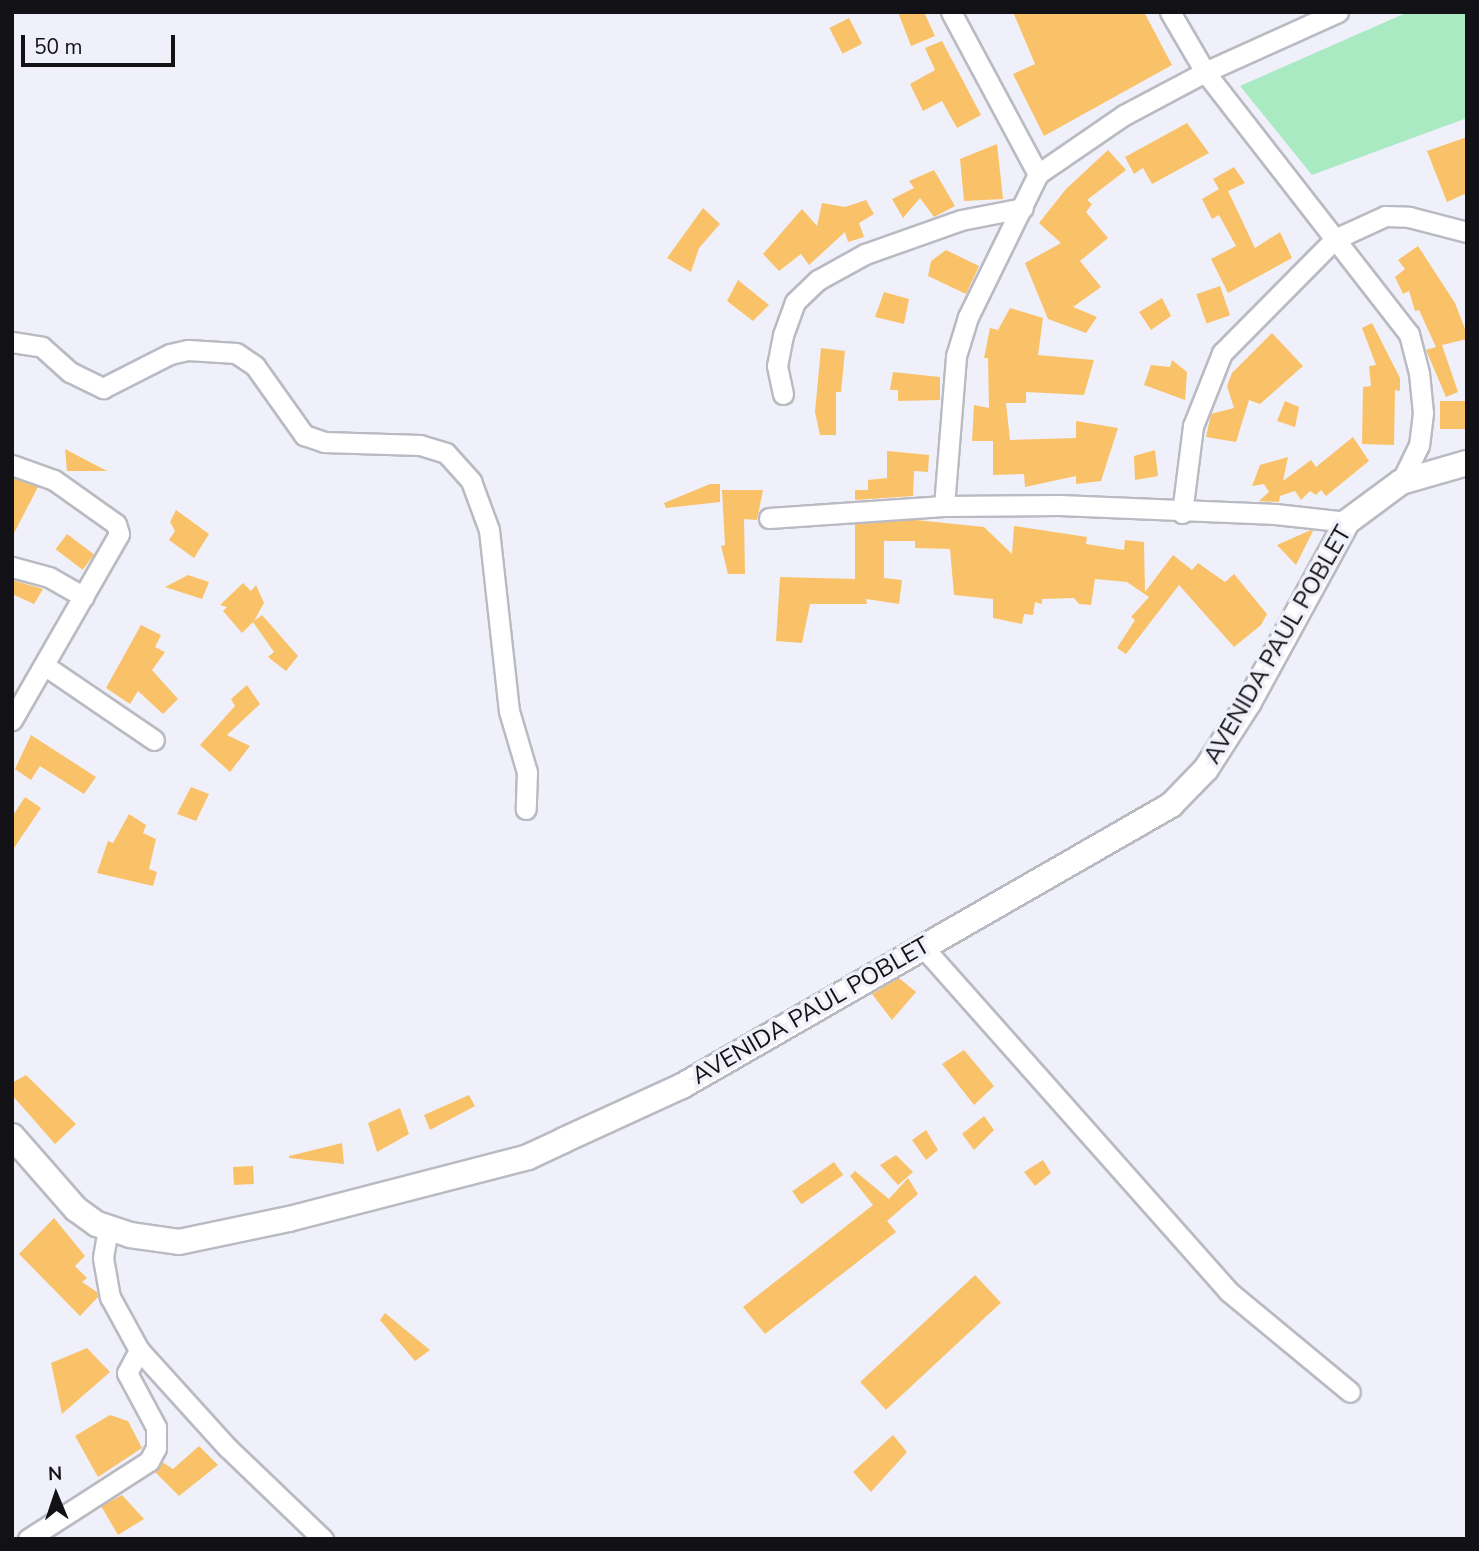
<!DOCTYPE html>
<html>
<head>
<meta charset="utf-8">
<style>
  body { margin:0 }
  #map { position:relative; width:1479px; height:1551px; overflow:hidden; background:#f0f0fa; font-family:"Nunito Sans",sans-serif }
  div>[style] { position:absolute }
  .green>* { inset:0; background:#a9eac2 }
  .building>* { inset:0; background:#f9c268; transform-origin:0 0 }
  .roads { filter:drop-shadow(2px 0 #babac3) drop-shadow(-2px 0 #babac3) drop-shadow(0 2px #babac3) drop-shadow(0 -2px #babac3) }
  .minor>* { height:19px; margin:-9.5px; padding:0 9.5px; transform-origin:9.5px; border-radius:9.5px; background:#fff }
  .major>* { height:24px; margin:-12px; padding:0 12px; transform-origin:12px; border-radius:12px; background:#fff }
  span { translate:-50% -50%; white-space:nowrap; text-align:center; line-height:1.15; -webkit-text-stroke:7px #f0f0fa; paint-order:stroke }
  .street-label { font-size:24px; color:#121216 }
  .frame { position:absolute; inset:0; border:14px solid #121216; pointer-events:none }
  .north { position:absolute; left:21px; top:1460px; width:70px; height:70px; -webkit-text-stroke:5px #f0f0fa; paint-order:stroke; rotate:358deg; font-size:19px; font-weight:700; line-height:28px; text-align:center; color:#121216 }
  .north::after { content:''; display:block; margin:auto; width:24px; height:32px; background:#121216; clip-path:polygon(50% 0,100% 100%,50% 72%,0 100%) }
  .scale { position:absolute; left:21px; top:35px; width:154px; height:32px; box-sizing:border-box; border:4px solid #121216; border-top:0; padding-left:9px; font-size:21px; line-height:24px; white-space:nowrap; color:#121216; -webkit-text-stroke:5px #f0f0fa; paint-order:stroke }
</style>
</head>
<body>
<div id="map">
  <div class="green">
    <div style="clip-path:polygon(1408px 12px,1467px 12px,1467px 118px,1312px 175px,1240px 86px)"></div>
  </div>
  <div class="building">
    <div style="clip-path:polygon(898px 12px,924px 12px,935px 36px,911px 46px)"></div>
    <div style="clip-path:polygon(1013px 12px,1144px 12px,1172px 65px,1044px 136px,1013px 74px,1035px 64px)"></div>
    <div style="left:849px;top:18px;width:29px;height:22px;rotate:63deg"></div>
    <div style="clip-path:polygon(942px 41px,981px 115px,957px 128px,942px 101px,923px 111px,910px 84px,935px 70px,925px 48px)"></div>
    <div style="clip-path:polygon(1187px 123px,1209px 153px,1152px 184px,1143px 168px,1134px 174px,1125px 157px)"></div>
    <div style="clip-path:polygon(1467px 137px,1467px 193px,1447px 202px,1427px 151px)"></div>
    <div style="clip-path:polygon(997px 144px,1003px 199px,964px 201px,960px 159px)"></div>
    <div style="clip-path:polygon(1108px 150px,1126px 170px,1087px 200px,1092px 204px,1086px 212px,1108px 238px,1080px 261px,1101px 287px,1073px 307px,1097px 317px,1086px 333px,1048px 319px,1025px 263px,1061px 243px,1039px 223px,1066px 189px)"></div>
    <div style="clip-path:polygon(1234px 167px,1245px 183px,1228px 191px,1255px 248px,1280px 232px,1292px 258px,1228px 293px,1211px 259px,1236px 246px,1219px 215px,1212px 219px,1202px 199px,1219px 189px,1213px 179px)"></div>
    <div style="clip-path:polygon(934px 170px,955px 206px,934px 217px,920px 198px,903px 218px,892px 199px,914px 188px,909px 181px)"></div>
    <div style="clip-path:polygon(866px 200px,874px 214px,859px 223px,864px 237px,848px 242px,845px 232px,809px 265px,801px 254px,779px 271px,763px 254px,802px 209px,817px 226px,822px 203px,845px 207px)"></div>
    <div style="clip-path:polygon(703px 208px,720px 224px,699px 248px,691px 272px,667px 258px)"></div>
    <div style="clip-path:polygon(1418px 246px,1455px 303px,1467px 334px,1467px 339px,1442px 345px,1458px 392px,1446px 397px,1426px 350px,1436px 347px,1419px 310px,1415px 311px,1409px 291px,1403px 294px,1395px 277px,1405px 269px,1398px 260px)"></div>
    <div style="clip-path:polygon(946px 250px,979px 266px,966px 294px,928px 276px,931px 261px)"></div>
    <div style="clip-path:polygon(738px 280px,769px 305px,753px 321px,727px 301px)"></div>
    <div style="left:1220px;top:286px;width:31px;height:25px;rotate:71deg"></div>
    <div style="clip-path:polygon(884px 292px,909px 299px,904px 324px,875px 317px)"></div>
    <div style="clip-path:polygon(1162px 298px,1171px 316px,1151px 330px,1139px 312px)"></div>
    <div style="clip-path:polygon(1010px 308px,1043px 318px,1038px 355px,1094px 360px,1084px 395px,1026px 392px,1026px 403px,1006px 403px,1010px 440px,1076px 438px,1076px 421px,1118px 428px,1101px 481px,1076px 484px,1076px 476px,1025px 487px,1024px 474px,993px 475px,993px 441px,972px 441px,974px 405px,989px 408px,988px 358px,984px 358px,990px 328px,998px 330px)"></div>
    <div style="clip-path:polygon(1372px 323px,1400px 378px,1400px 391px,1395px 390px,1394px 445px,1362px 444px,1363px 387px,1371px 386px,1369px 366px,1376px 365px,1362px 328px)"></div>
    <div style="clip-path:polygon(1272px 333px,1303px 366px,1260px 404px,1249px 400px,1236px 442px,1206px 437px,1211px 414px,1234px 408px,1227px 386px,1232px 373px)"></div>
    <div style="clip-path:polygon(821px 348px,845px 351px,841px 392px,836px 392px,836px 435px,820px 435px,815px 412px)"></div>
    <div style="clip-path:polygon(1172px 360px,1187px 372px,1185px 400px,1144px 385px,1151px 365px,1170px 367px)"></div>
    <div style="clip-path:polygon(893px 372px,940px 377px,940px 400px,898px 401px,898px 390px,890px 390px)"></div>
    <div style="clip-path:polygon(1285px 401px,1299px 407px,1295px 427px,1277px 421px)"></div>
    <div style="left:1467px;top:401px;width:28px;height:27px;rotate:90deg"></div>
    <div style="clip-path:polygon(1353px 437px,1369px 461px,1326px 496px,1321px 490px,1316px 495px,1310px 491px,1301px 500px,1295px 491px,1280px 496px,1279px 502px,1259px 501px,1269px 492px,1264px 484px,1252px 486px,1260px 465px,1288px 457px,1283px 481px,1311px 460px,1316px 467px)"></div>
    <div style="clip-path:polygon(65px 449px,107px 471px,67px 471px)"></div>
    <div style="clip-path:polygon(1155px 450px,1158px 476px,1135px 480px,1134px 456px)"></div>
    <div style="clip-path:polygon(887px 451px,929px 455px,928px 472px,914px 471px,913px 496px,855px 500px,855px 490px,868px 490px,868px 480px,887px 478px)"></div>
    <div style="clip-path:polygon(12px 478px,38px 487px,12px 537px)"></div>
    <div style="clip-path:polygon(710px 484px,720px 484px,720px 502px,666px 508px,664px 503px)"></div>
    <div style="clip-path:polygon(722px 490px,763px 490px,757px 520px,744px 519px,745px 574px,728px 574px,721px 546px,725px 545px)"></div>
    <div style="clip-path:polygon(176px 510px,209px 534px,194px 558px,169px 540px,175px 531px,170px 522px)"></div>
    <div style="clip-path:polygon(916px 520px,984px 527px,1012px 554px,1014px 526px,1087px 537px,1086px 544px,1124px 550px,1125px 540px,1144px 542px,1145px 592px,1173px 555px,1192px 570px,1198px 563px,1225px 582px,1234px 574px,1267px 614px,1261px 625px,1234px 647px,1179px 585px,1126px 654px,1117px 648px,1135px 620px,1131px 617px,1149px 597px,1127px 582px,1095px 579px,1091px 605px,1079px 604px,1074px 598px,1042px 599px,1042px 604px,1035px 602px,1033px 615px,1024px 614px,1022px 624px,993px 618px,993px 599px,954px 595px,950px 549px,915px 548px,915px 541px,884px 541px,884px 578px,902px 580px,899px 604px,866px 599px,867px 604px,810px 604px,802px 643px,776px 641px,780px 577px,855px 579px,855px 524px)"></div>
    <div style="clip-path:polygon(1311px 530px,1313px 531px,1296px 565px,1277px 545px)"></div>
    <div style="left:67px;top:534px;width:34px;height:19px;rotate:37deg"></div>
    <div style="clip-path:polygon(188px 575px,209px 582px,202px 599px,165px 587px)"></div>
    <div style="clip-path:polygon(12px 580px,43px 589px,34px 604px,12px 594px)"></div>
    <div style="clip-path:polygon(243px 583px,251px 591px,256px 585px,264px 603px,254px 621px,262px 615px,298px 656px,286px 671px,268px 657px,274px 652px,253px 622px,242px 633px,223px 611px,227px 607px,220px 605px)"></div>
    <div style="clip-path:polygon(141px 625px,161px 635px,155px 647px,165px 652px,152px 670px,178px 699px,163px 714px,138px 691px,130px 704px,106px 688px)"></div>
    <div style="clip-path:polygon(247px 685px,260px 704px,227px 735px,250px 746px,230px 772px,200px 745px,235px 706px,231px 699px)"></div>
    <div style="clip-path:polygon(31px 735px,96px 777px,84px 794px,40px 766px,31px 780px,15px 769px)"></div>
    <div style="clip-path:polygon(191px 787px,209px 794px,196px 821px,177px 814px)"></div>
    <div style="clip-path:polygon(25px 797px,41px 808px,12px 851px,12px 817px)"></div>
    <div style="clip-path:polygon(129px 814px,146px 825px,143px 833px,156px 839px,149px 869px,157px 872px,153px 886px,97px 873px,108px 841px,113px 843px)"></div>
    <div style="clip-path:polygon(899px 978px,916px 992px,892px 1020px,872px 994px)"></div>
    <div style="clip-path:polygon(964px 1050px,994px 1086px,974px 1105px,942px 1064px)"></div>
    <div style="clip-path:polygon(26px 1075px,76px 1124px,55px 1144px,12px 1095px,12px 1083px)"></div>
    <div style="clip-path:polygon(469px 1095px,475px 1106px,430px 1130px,424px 1115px)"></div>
    <div style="clip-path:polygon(400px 1108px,409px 1134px,377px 1152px,368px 1123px)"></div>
    <div style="clip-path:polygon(984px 1116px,994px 1130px,974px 1150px,962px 1134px)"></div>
    <div style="clip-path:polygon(926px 1130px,938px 1150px,926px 1160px,912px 1140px)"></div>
    <div style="clip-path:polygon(342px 1143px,344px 1164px,289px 1158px,289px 1156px)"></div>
    <div style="clip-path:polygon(896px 1155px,913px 1172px,898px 1185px,880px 1165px)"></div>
    <div style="clip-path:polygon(1043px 1160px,1051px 1173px,1035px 1186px,1024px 1172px)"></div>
    <div style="left:834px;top:1162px;width:16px;height:51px;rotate:55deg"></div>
    <div style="left:253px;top:1166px;width:18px;height:20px;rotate:87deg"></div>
    <div style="clip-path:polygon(855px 1171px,889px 1199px,908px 1178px,918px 1194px,887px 1221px,896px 1232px,765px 1334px,743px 1307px,873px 1205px,850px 1176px)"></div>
    <div style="clip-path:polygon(54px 1218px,85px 1256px,75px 1266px,87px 1278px,82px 1282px,97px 1292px,98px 1297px,80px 1316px,19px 1254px)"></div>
    <div style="left:975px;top:1275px;width:38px;height:157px;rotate:47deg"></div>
    <div style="clip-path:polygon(385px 1313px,430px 1350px,415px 1361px,380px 1320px)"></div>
    <div style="clip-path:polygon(87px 1348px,110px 1372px,62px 1414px,51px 1363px)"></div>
    <div style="clip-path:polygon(110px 1415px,128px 1421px,142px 1448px,98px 1477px,75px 1436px)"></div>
    <div style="clip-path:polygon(893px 1435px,907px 1452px,871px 1492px,853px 1472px)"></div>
    <div style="clip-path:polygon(199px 1446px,218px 1465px,179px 1496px,155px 1472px,162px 1462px,173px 1469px)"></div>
    <div style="clip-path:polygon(122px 1495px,144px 1519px,118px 1535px,101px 1506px)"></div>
  </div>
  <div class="roads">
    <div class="minor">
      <div style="left:951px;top:12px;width:184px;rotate:61.8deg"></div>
      <div style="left:1170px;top:12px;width:69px;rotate:59.7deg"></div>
      <div style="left:1205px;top:72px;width:332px;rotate:52.1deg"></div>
      <div style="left:1409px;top:334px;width:40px;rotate:75.6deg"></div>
      <div style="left:1419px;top:373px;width:40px;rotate:84.3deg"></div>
      <div style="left:1423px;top:413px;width:32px;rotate:97deg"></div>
      <div style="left:1419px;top:445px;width:41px;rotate:115.9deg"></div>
      <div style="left:12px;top:342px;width:30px;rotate:9deg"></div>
      <div style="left:42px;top:347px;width:38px;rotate:42deg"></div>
      <div style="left:70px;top:372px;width:37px;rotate:26deg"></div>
      <div style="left:103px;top:388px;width:75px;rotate:-26.9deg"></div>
      <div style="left:170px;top:354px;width:18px;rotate:-13deg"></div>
      <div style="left:188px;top:350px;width:48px;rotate:3.6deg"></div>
      <div style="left:236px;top:353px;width:23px;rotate:34deg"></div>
      <div style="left:255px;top:366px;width:85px;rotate:54.6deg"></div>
      <div style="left:304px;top:435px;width:21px;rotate:19deg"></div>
      <div style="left:324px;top:442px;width:96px;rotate:1.8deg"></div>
      <div style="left:420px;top:445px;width:27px;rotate:17deg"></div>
      <div style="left:446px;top:453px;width:38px;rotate:48deg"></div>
      <div style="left:471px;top:481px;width:52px;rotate:69.8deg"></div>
      <div style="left:489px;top:530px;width:182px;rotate:83.7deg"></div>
      <div style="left:509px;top:711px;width:64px;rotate:73.6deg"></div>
      <div style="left:527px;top:772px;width:37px;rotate:92deg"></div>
      <div style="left:783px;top:394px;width:29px;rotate:-102deg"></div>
      <div style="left:777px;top:366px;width:32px;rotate:-79deg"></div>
      <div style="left:783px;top:335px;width:35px;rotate:-70deg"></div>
      <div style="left:795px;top:302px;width:32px;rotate:-44deg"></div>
      <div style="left:818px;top:280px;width:54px;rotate:-29deg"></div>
      <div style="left:865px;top:254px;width:102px;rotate:-19.5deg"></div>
      <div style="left:961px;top:220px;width:63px;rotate:-11deg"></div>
      <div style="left:12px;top:465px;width:45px;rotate:19.7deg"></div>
      <div style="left:54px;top:480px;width:76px;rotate:35.4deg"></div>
      <div style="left:116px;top:524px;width:10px;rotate:73deg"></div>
      <div style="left:119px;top:534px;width:215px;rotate:119.9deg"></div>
      <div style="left:944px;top:506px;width:150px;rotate:-85.4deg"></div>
      <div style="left:956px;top:356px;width:41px;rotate:-72.9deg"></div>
      <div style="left:968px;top:317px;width:159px;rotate:-63.9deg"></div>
      <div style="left:1038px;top:174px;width:104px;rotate:-34.5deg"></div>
      <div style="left:1124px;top:115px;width:92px;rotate:-28deg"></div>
      <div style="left:1205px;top:72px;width:146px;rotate:-24.3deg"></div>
      <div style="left:1182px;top:513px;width:88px;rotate:-82.8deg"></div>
      <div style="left:1193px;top:426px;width:79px;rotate:-68.3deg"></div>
      <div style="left:1222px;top:353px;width:161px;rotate:-45.3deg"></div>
      <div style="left:1335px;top:239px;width:55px;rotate:-24.7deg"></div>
      <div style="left:1385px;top:216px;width:24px;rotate:2deg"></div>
      <div style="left:1409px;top:217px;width:60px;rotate:14.5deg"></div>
      <div style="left:769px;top:518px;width:175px;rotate:-3.9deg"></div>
      <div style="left:944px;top:506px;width:115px;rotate:-0.5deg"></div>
      <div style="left:1059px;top:505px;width:216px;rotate:2.4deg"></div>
      <div style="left:1275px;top:514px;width:72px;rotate:6.3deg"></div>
      <div style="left:12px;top:567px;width:38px;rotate:15deg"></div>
      <div style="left:49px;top:577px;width:40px;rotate:29.7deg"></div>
      <div style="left:44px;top:665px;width:133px;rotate:34.3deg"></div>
      <div style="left:923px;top:947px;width:460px;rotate:48.4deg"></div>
      <div style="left:1228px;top:1291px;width:158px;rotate:39.6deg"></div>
      <div style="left:108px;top:1229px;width:29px;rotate:100deg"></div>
      <div style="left:103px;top:1258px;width:40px;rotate:80deg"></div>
      <div style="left:110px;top:1297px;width:60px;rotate:61.3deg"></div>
      <div style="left:139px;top:1350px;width:132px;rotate:47.8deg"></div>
      <div style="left:228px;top:1448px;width:132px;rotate:43.8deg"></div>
      <div style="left:28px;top:1539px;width:144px;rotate:-32.8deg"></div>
      <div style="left:149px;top:1461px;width:15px;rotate:-62deg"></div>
      <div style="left:156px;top:1448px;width:21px;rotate:-90deg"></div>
      <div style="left:156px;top:1427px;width:61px;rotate:-118.2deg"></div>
      <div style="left:127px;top:1373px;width:26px;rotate:-62deg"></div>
    </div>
    <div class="major">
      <div style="left:12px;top:1136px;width:97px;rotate:48.8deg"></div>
      <div style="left:76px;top:1209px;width:26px;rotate:36deg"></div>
      <div style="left:97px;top:1224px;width:35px;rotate:18deg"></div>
      <div style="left:130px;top:1235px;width:49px;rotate:8.1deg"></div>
      <div style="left:179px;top:1242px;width:112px;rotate:-11.8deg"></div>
      <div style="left:289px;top:1219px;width:247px;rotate:-14.5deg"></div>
      <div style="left:528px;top:1157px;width:40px;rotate:-25deg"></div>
      <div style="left:564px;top:1140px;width:130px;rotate:-24.6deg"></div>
      <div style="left:682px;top:1086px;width:564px;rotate:-29.88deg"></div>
      <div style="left:1171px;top:805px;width:50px;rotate:-45.8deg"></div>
      <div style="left:1206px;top:769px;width:80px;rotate:-57.3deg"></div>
      <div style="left:1249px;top:702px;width:205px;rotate:-61.4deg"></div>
      <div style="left:1347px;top:522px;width:67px;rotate:-36.5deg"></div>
      <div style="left:1401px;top:482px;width:69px;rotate:-16.1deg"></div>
    </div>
  </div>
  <div class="street-label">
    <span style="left:1278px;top:645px;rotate:-60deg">AVENIDA PAUL POBLET</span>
    <span style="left:811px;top:1011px;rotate:-30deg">AVENIDA PAUL POBLET</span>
  </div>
  <div class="frame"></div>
  <div class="north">N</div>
  <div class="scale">50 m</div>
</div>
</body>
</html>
